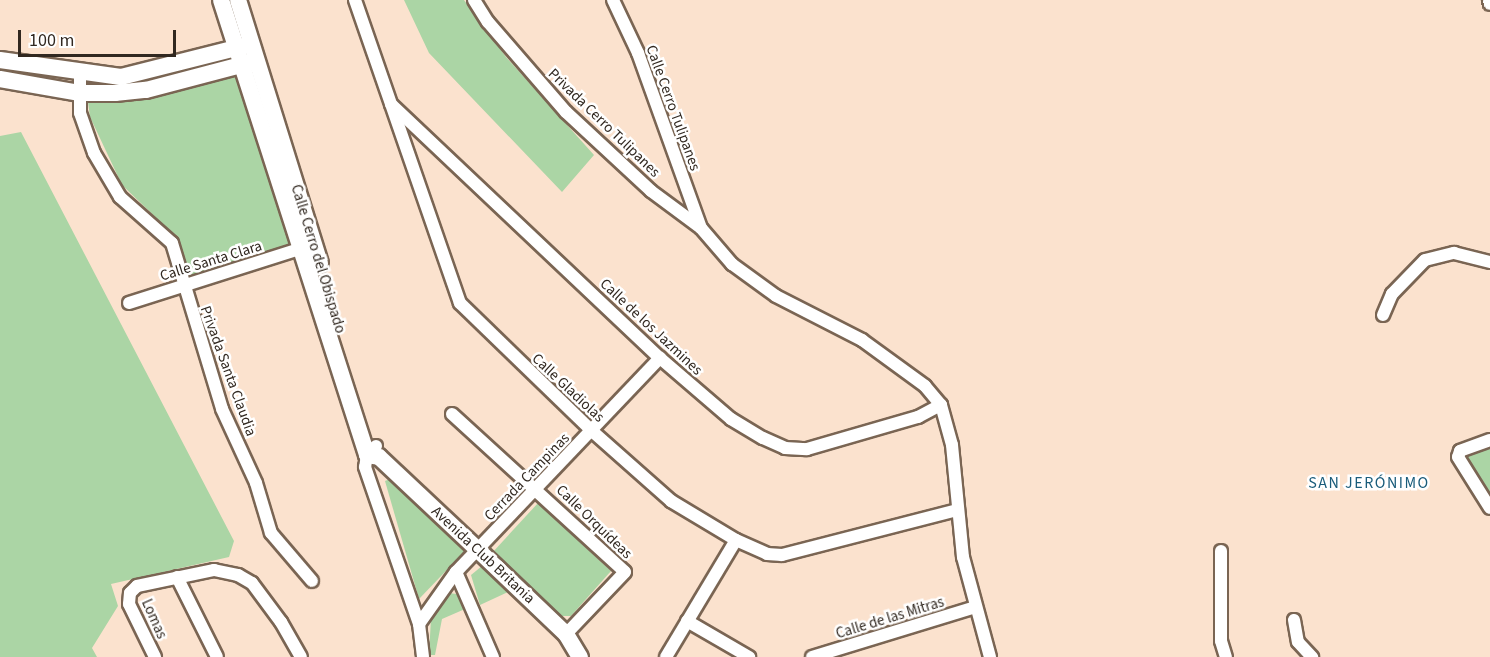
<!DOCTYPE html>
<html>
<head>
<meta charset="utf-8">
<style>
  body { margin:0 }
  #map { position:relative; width:1490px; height:657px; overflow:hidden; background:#fbe2ce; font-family:"Source Sans 3",sans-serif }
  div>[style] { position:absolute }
  .green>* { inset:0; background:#abd5a5 }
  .roads { filter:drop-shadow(2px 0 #7a6553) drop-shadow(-2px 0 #7a6553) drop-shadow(0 2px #7a6553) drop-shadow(0 -2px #7a6553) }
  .minor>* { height:12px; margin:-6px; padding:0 6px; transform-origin:6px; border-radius:6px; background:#fff }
  .secondary>* { height:16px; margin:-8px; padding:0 8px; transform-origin:8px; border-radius:8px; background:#fff }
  span { translate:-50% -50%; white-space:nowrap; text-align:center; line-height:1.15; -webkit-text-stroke:5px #fff; paint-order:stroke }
  .street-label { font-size:15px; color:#312820 }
  .neighbourhood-label { font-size:16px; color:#1a5c7a; letter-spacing:1.5px }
  .scale { position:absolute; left:18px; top:30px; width:158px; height:27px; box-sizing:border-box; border:3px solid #312820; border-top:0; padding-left:8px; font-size:18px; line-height:21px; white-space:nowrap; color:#312820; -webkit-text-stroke:4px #fff; paint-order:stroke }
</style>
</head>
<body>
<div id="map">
  <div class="green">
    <div style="clip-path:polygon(404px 0,464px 0,506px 57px,594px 155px,562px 192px,429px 53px)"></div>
    <div style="clip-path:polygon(243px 70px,299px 244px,185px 278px,174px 235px,122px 185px,90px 117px,88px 102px,95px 97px)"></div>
    <div style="clip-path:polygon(21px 132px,234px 541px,229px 557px,111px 584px,118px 606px,92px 648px,97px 657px,0 657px,0 136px)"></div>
    <div style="clip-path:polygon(1490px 449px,1490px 497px,1466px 458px,1470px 453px)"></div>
    <div style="clip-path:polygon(390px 479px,466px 550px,419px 599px,385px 481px)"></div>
    <div style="clip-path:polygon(538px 503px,611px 571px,571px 616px,553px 616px,492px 553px)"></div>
    <div style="clip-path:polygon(482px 566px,508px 592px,480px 605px,471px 575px)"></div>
    <div style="clip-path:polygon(448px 593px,457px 594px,465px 609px,442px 619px,435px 655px,429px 655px,431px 618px)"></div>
  </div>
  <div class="roads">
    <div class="minor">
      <div style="left:355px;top:0;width:321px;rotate:70.9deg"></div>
      <div style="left:460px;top:303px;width:184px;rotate:44.1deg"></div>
      <div style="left:592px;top:431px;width:106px;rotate:41.5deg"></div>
      <div style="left:671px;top:501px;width:76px;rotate:31deg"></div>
      <div style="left:736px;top:540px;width:34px;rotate:24deg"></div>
      <div style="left:767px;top:554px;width:15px;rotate:4deg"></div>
      <div style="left:782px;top:555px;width:181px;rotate:-14.4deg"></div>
      <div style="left:474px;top:0;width:26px;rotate:58deg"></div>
      <div style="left:488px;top:22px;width:119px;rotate:49.1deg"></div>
      <div style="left:566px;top:112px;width:116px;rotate:42.9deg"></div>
      <div style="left:651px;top:191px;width:62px;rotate:36.5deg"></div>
      <div style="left:701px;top:228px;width:48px;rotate:49.3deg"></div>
      <div style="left:732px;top:264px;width:54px;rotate:36deg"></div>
      <div style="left:776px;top:296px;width:97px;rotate:27.1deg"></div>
      <div style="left:862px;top:340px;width:78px;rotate:36.1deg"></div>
      <div style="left:925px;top:386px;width:25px;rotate:50deg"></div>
      <div style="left:941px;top:405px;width:41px;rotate:74.6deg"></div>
      <div style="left:952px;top:445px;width:113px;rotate:84.4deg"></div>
      <div style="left:963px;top:557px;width:104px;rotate:74.9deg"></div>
      <div style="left:613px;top:0;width:59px;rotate:64.7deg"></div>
      <div style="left:638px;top:53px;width:186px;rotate:70.2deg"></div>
      <div style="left:1489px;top:0;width:4px;rotate:76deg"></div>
      <div style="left:80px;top:74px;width:39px;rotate:90deg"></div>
      <div style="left:80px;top:113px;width:42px;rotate:70.7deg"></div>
      <div style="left:94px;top:153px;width:51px;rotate:59.4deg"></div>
      <div style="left:120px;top:197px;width:69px;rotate:41.5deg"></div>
      <div style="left:172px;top:243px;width:173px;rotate:73.2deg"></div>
      <div style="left:222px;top:409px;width:81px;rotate:65.3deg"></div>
      <div style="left:256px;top:483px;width:52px;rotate:73.3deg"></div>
      <div style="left:271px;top:533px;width:63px;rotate:49.5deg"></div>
      <div style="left:391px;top:104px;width:370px;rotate:43.4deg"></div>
      <div style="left:660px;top:358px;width:94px;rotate:40.7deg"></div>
      <div style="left:731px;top:419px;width:37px;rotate:31deg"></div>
      <div style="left:763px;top:438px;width:24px;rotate:24deg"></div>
      <div style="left:785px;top:448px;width:22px;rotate:3deg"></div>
      <div style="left:807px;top:449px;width:116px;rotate:-16.1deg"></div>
      <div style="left:918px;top:417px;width:26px;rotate:-28deg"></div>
      <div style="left:129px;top:303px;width:182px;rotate:-17.6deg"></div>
      <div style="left:1383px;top:315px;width:23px;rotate:-67deg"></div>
      <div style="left:1392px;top:294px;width:47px;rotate:-45.9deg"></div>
      <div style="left:1425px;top:260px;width:30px;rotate:-14deg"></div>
      <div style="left:1454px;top:253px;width:37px;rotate:14deg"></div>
      <div style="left:452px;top:414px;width:234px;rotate:42.4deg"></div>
      <div style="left:625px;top:572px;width:86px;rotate:133.6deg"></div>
      <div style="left:1490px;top:440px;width:32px;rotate:160deg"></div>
      <div style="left:1460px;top:451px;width:6px;rotate:108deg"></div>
      <div style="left:1458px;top:457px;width:60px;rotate:57.9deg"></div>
      <div style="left:376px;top:446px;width:13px;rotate:135deg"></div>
      <div style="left:367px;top:455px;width:12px;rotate:99deg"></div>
      <div style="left:365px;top:467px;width:166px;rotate:71deg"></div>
      <div style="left:419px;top:624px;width:33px;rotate:83deg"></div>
      <div style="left:1221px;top:551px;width:90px;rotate:90deg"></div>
      <div style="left:1221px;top:641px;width:17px;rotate:73deg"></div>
      <div style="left:456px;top:572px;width:93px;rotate:66.5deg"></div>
      <div style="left:177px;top:577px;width:89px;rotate:63.4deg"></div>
      <div style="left:1294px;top:620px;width:22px;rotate:80deg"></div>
      <div style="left:1298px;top:642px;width:21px;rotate:47deg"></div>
      <div style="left:687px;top:621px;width:72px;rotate:30.1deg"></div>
      <div style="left:419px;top:624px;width:64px;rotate:-54.6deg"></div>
      <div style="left:456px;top:572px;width:296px;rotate:-46.4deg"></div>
      <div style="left:155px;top:657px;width:59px;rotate:-116.1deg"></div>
      <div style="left:129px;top:604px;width:11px;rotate:-85deg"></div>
      <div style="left:130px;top:593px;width:10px;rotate:-45deg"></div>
      <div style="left:137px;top:586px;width:79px;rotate:-11.7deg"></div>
      <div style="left:214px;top:570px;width:25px;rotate:12deg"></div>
      <div style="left:238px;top:575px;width:16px;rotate:30deg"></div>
      <div style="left:252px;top:583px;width:49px;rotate:53.4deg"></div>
      <div style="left:281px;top:622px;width:40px;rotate:60.3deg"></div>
      <div style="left:666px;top:657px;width:136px;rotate:-59.1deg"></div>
      <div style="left:812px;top:657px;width:171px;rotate:-17deg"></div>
    </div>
    <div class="secondary">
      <div style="left:221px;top:0;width:478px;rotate:72.2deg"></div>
      <div style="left:367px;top:455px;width:12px;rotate:9deg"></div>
      <div style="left:379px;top:457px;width:136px;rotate:43.2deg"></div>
      <div style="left:478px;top:550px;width:122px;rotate:43.7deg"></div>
      <div style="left:566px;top:634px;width:27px;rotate:59deg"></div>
      <div style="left:238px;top:0;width:276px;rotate:72.7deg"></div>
      <div style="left:0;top:60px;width:122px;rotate:8deg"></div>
      <div style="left:121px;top:77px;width:131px;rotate:-14.1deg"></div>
      <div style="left:0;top:79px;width:80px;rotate:10deg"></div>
      <div style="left:79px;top:93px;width:36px"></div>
      <div style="left:115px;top:93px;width:31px;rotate:-6deg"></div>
      <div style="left:146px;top:90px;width:111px;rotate:-14.7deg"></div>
    </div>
  </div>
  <div class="street-label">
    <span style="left:673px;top:108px;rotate:70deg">Calle Cerro Tulipanes</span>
    <span style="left:604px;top:123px;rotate:44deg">Privada Cerro Tulipanes</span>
    <span style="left:318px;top:259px;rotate:73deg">Calle Cerro del Obispado</span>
    <span style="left:211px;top:261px;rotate:-17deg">Calle Santa Clara</span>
    <span style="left:651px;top:327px;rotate:43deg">Calle de los Jazmines</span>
    <span style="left:228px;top:371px;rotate:70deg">Privada Santa Claudia</span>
    <span style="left:568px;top:388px;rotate:43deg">Calle Gladiolas</span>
    <span style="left:527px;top:477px;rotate:-46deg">Cerrada Campinas</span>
    <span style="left:594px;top:522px;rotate:44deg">Calle Orquídeas</span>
    <span style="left:483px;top:555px;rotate:43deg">Avenida Club Britania</span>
    <span style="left:890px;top:618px;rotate:-17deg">Calle de las Mitras</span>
    <span style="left:154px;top:619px;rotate:66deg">Lomas</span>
  </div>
  <div class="neighbourhood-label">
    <span style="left:1369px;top:483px">SAN JERÓNIMO</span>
  </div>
  <div class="scale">100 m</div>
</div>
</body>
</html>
